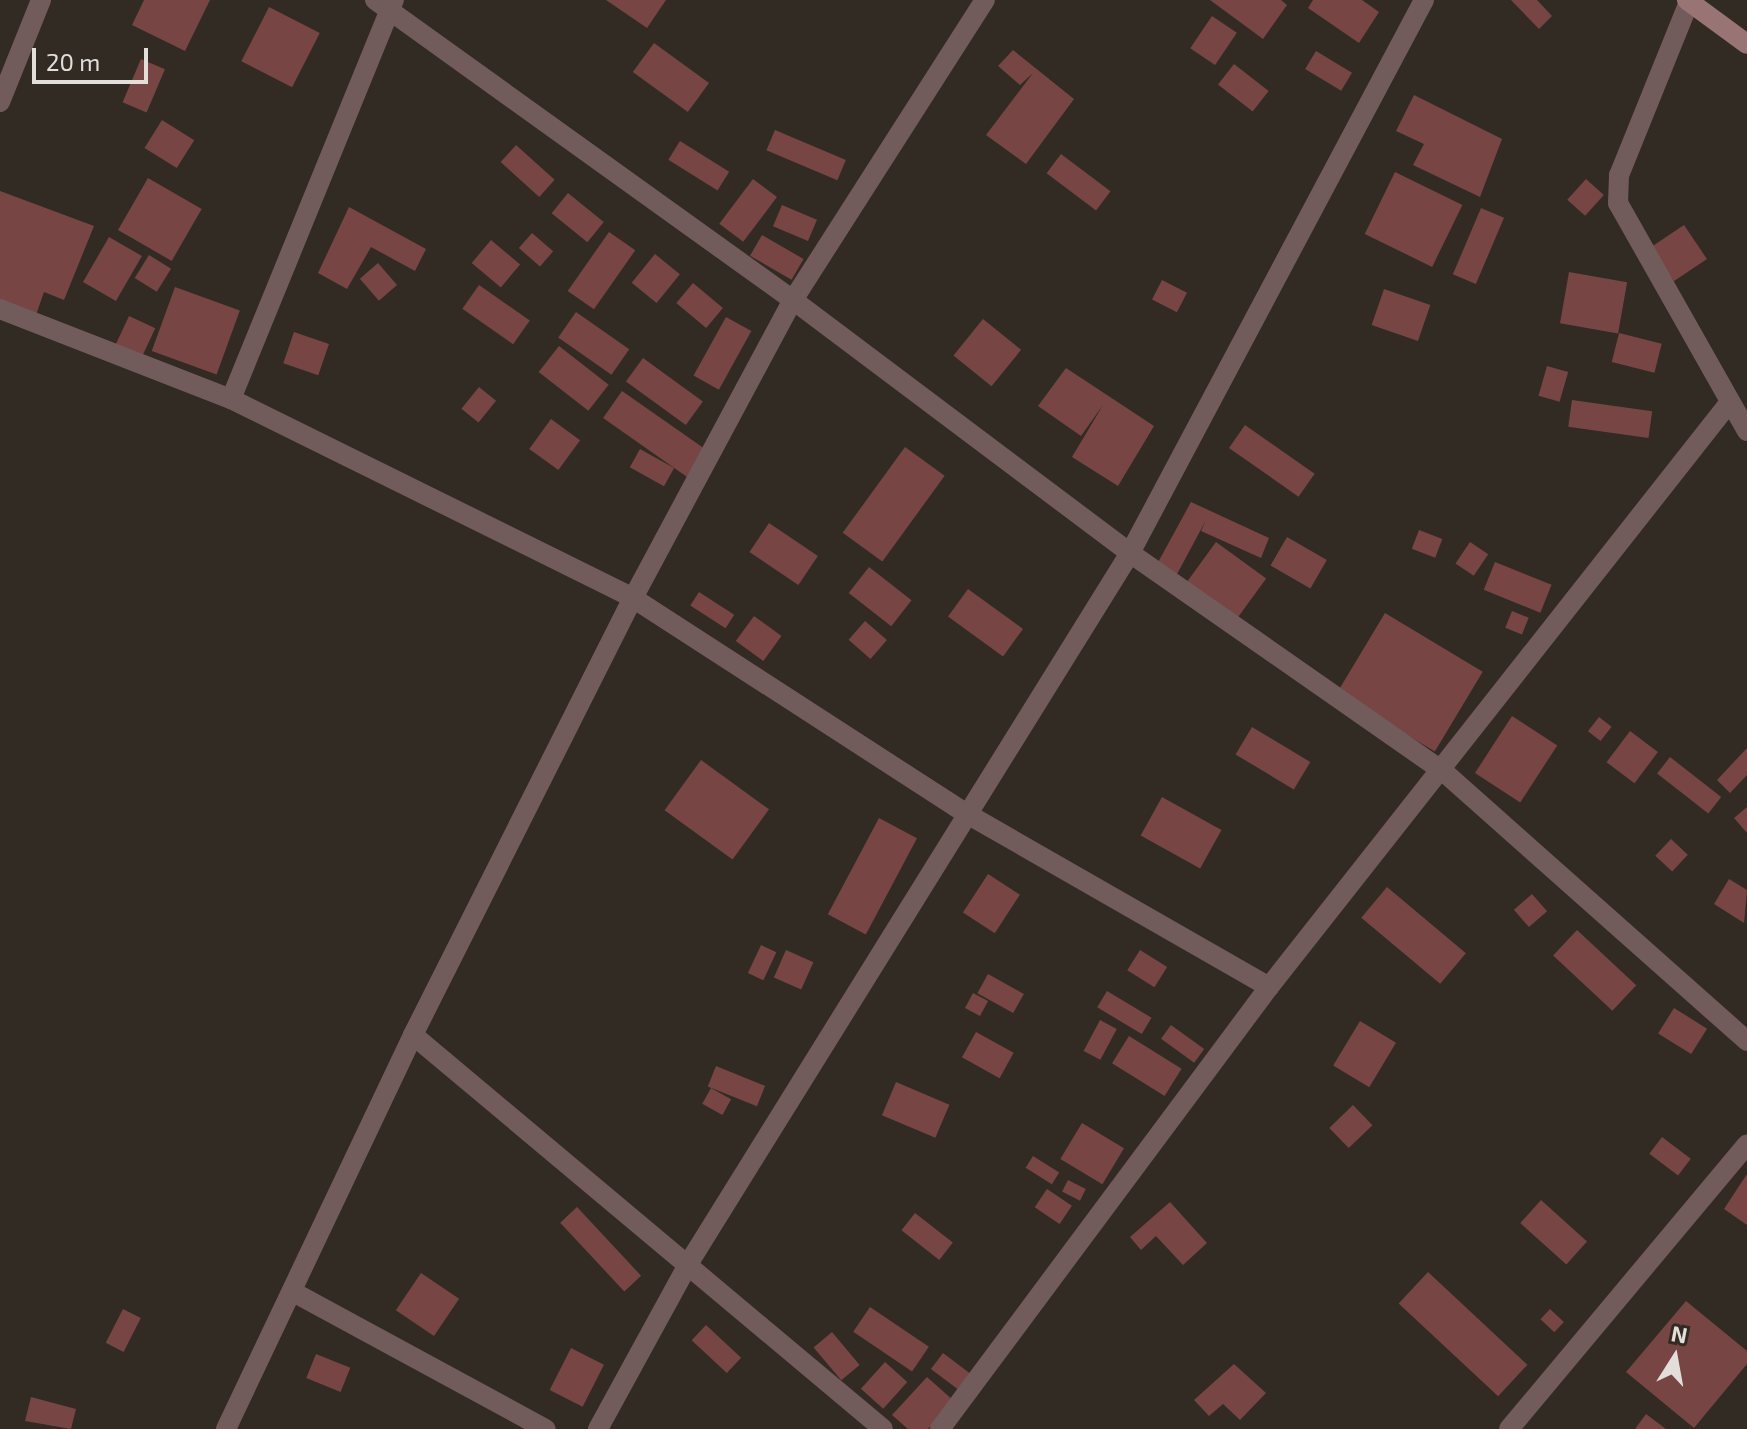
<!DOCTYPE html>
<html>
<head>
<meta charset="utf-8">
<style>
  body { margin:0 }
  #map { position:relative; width:1747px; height:1429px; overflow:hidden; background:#312b24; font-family:"Exo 2",sans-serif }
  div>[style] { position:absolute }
  .building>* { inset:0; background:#774544; transform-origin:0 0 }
  .street>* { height:20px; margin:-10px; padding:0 10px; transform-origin:10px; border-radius:10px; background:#725b5b }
  .secondary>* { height:20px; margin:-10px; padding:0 10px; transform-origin:10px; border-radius:10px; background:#997474 }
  span { translate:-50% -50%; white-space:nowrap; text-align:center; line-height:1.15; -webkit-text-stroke:6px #312b24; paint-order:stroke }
  .north { position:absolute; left:1635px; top:1317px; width:80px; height:80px; -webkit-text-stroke:6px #312b24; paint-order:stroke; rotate:11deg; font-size:22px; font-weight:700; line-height:32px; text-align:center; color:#e2dfda }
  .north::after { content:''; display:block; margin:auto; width:28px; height:36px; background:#e2dfda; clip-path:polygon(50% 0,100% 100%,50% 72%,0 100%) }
  .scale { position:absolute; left:32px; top:48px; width:116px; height:36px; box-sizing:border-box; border:4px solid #e2dfda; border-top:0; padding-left:10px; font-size:24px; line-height:28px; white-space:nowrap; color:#e2dfda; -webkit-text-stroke:6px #312b24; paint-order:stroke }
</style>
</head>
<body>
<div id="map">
  <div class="building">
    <div style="clip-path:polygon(144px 0,210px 0,185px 51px,132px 25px)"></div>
    <div style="clip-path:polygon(606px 0,666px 0,647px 28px)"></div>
    <div style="clip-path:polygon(1210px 0,1281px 0,1287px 5px,1263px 39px)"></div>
    <div style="clip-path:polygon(1313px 0,1362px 0,1379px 12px,1359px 43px,1308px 8px)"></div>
    <div style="clip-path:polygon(1511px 0,1537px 0,1552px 16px,1539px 29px)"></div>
    <div style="left:269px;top:7px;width:57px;height:61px;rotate:27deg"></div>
    <div style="left:1212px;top:16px;width:30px;height:39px;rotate:34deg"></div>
    <div style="left:654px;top:43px;width:68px;height:36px;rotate:36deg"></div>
    <div style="clip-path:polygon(1013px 50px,1074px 99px,1026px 164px,986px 135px,1033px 73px,1020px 85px,998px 66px)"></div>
    <div style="left:1316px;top:51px;width:42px;height:21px;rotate:31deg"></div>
    <div style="left:141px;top:59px;width:26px;height:47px;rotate:23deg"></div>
    <div style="left:1234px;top:64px;width:44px;height:26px;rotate:38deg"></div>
    <div style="clip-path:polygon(1414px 95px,1502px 139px,1480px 197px,1413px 165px,1424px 144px,1396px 131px)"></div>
    <div style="left:162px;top:120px;width:38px;height:33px;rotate:32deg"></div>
    <div style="left:775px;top:130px;width:77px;height:22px;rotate:23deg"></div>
    <div style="left:680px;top:141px;width:58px;height:22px;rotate:32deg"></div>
    <div style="left:516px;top:145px;width:52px;height:23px;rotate:42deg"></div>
    <div style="left:1061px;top:154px;width:62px;height:24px;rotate:37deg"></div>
    <div style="left:1395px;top:172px;width:75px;height:69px;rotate:26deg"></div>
    <div style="left:148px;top:178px;width:62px;height:60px;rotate:30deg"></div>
    <div style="left:753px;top:179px;width:30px;height:56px;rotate:37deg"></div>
    <div style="left:1586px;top:179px;width:24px;height:28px;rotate:42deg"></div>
    <div style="clip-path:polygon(0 191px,94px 226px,64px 300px,44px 292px,36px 315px,0 302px)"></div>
    <div style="left:568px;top:193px;width:46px;height:26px;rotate:39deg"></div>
    <div style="left:782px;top:205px;width:38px;height:23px;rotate:23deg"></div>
    <div style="clip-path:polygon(349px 207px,426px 249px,415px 271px,371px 247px,347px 289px,318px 273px)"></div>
    <div style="left:1481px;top:208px;width:25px;height:72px;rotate:23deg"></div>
    <div style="left:1684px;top:225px;width:41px;height:40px;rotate:56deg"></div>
    <div style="left:609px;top:232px;width:32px;height:72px;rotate:35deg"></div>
    <div style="left:532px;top:233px;width:28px;height:20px;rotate:41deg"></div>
    <div style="left:762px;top:235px;width:48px;height:24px;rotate:30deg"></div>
    <div style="left:109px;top:237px;width:38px;height:52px;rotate:30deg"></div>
    <div style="left:491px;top:240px;width:38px;height:30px;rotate:40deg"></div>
    <div style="left:655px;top:254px;width:32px;height:37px;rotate:39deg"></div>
    <div style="left:149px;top:255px;width:26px;height:27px;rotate:32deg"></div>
    <div style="left:378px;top:263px;width:29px;height:24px;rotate:49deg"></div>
    <div style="left:1569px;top:272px;width:59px;height:52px;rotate:10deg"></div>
    <div style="left:1162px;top:280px;width:28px;height:22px;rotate:27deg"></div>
    <div style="left:693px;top:283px;width:39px;height:26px;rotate:40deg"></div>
    <div style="left:479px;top:285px;width:62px;height:29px;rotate:35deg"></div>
    <div style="left:175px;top:287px;width:69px;height:68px;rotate:20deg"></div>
    <div style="left:1384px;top:289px;width:49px;height:38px;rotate:19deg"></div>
    <div style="left:576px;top:312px;width:65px;height:31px;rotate:35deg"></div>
    <div style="left:129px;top:316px;width:29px;height:31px;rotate:25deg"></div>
    <div style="left:726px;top:317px;width:29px;height:67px;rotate:29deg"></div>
    <div style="left:983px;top:319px;width:49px;height:47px;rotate:39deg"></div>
    <div style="left:294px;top:332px;width:37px;height:33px;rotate:19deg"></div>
    <div style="left:1619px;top:333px;width:44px;height:30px;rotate:14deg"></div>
    <div style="left:559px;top:346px;width:63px;height:33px;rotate:38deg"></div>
    <div style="left:643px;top:358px;width:74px;height:29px;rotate:36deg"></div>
    <div style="left:1547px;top:366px;width:22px;height:31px;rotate:16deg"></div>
    <div style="clip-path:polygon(1066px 368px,1154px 426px,1118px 486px,1072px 457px,1103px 405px,1081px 436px,1038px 406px)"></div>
    <div style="left:479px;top:387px;width:22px;height:28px;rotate:39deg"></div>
    <div style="left:622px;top:391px;width:107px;height:33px;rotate:35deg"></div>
    <div style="left:1572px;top:400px;width:81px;height:27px;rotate:8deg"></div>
    <div style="left:551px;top:419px;width:36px;height:37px;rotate:36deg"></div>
    <div style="left:1245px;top:425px;width:85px;height:28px;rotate:35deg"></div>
    <div style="left:905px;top:447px;width:49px;height:106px;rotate:36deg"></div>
    <div style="left:640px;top:449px;width:39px;height:21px;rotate:29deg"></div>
    <div style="clip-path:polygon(1191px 502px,1269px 538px,1261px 558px,1201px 531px,1206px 520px,1176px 576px,1156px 566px)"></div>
    <div style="left:769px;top:523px;width:59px;height:35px;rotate:34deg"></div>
    <div style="left:1419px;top:530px;width:25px;height:20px;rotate:21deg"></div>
    <div style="left:1287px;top:537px;width:46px;height:33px;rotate:30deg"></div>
    <div style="left:1216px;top:542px;width:62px;height:52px;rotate:36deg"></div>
    <div style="left:1470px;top:542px;width:22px;height:26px;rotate:34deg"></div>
    <div style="left:1495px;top:562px;width:61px;height:30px;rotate:22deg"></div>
    <div style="left:869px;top:567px;width:54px;height:33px;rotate:38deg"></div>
    <div style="left:968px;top:589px;width:68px;height:34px;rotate:36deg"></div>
    <div style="left:699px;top:592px;width:42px;height:16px;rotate:33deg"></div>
    <div style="left:1512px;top:611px;width:18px;height:18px;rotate:22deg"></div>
    <div style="left:1385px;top:613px;width:114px;height:93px;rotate:31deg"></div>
    <div style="left:754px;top:616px;width:34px;height:31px;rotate:36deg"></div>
    <div style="left:865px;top:621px;width:29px;height:25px;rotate:41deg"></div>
    <div style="left:1512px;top:716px;width:54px;height:68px;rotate:33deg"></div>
    <div style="left:1599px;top:717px;width:16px;height:18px;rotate:38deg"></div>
    <div style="left:1252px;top:727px;width:68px;height:32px;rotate:31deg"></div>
    <div style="left:1630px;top:731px;width:35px;height:39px;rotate:37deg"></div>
    <div style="clip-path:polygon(1747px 748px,1747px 775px,1730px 793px,1717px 780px)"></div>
    <div style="left:1670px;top:757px;width:65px;height:21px;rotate:38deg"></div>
    <div style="left:701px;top:760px;width:84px;height:62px;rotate:36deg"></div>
    <div style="left:1162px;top:797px;width:68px;height:44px;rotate:29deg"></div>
    <div style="clip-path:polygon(1747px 807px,1747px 833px,1734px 818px)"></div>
    <div style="left:879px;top:818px;width:43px;height:109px;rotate:28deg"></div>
    <div style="left:1671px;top:839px;width:23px;height:23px;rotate:43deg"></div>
    <div style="left:988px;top:874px;width:38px;height:46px;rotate:33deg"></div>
    <div style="clip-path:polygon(1729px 879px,1747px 890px,1744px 923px,1714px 904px)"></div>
    <div style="left:1387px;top:887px;width:103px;height:40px;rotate:40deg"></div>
    <div style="left:1532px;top:894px;width:23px;height:24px;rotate:49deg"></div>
    <div style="left:1577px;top:930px;width:81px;height:35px;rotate:43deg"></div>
    <div style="left:761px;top:945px;width:17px;height:31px;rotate:25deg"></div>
    <div style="left:786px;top:950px;width:30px;height:30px;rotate:24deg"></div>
    <div style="left:1140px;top:950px;width:32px;height:24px;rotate:32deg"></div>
    <div style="left:988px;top:974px;width:41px;height:22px;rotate:29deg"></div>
    <div style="left:1107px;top:991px;width:52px;height:19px;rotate:31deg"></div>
    <div style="left:973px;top:993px;width:17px;height:17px;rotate:28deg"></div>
    <div style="left:1674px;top:1008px;width:39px;height:30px;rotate:32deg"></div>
    <div style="left:1100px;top:1020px;width:19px;height:35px;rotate:28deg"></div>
    <div style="left:1360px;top:1021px;width:42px;height:52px;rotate:31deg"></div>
    <div style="left:1171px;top:1025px;width:41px;height:17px;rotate:36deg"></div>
    <div style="left:976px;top:1032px;width:43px;height:29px;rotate:29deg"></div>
    <div style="left:1129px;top:1036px;width:62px;height:32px;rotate:32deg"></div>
    <div style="left:716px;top:1066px;width:53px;height:22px;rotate:22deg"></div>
    <div style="left:896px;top:1082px;width:58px;height:36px;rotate:23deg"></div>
    <div style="left:711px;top:1088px;width:23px;height:18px;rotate:29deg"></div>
    <div style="left:1353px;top:1105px;width:28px;height:33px;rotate:46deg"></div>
    <div style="left:1082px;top:1123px;width:49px;height:42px;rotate:31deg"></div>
    <div style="left:1662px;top:1137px;width:36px;height:21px;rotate:37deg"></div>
    <div style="left:1033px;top:1156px;width:31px;height:14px;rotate:32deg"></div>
    <div style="clip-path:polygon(1747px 1174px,1747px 1225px,1724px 1209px)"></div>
    <div style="left:1068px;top:1180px;width:20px;height:13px;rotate:27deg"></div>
    <div style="left:1047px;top:1189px;width:30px;height:22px;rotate:34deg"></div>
    <div style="left:1541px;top:1200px;width:62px;height:31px;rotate:42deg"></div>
    <div style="clip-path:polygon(1170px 1202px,1207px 1243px,1183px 1265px,1156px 1236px,1141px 1250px,1130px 1237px)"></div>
    <div style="left:577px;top:1207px;width:94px;height:23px;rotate:47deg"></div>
    <div style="left:915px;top:1213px;width:48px;height:22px;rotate:38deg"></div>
    <div style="left:1428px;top:1272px;width:136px;height:43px;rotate:43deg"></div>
    <div style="left:421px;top:1273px;width:46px;height:45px;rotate:34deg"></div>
    <div style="clip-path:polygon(1686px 1301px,1747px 1351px,1747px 1364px,1694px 1428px,1626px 1372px)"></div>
    <div style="left:870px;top:1307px;width:71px;height:30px;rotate:34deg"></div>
    <div style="left:123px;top:1309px;width:20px;height:38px;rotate:27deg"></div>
    <div style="left:1550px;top:1309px;width:19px;height:14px;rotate:43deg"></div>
    <div style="left:706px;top:1325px;width:48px;height:21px;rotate:43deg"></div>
    <div style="left:832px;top:1332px;width:43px;height:24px;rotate:50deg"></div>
    <div style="left:571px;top:1348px;width:37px;height:47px;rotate:27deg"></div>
    <div style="left:943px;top:1353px;width:34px;height:20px;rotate:37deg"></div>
    <div style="left:316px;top:1354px;width:37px;height:26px;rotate:22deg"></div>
    <div style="left:885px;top:1362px;width:30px;height:36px;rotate:42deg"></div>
    <div style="clip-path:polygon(1234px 1364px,1266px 1393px,1240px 1420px,1223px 1404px,1209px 1416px,1194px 1400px)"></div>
    <div style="clip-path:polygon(927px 1377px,954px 1401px,928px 1429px,908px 1429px,892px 1415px)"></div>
    <div style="clip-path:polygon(31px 1397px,76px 1409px,71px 1429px,25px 1421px)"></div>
    <div style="clip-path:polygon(1646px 1414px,1666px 1429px,1635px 1429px)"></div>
  </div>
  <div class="street">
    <div style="left:375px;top:0;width:515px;rotate:35.67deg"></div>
    <div style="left:793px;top:300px;width:421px;rotate:36.9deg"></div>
    <div style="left:1130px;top:553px;width:383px;rotate:34.9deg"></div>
    <div style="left:1444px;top:772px;width:405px;rotate:41.6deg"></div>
    <div style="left:1689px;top:2px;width:187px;rotate:112deg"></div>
    <div style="left:1619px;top:175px;width:28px;rotate:92deg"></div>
    <div style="left:1618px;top:203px;width:262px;rotate:60.5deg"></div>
    <div style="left:0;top:102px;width:110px;rotate:-68.1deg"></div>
    <div style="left:0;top:309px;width:248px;rotate:21.3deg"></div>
    <div style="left:231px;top:399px;width:449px;rotate:26.3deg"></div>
    <div style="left:633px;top:598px;width:400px;rotate:32.9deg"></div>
    <div style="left:969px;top:815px;width:346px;rotate:29.8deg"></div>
    <div style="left:231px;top:399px;width:431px;rotate:-67.8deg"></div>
    <div style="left:413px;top:1035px;width:613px;rotate:39.97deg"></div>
    <div style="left:295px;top:1293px;width:285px;rotate:28.5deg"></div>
    <div style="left:226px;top:1429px;width:436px;rotate:-64.6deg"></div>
    <div style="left:413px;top:1035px;width:489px;rotate:-63.3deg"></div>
    <div style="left:633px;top:598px;width:338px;rotate:-61.8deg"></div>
    <div style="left:793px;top:300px;width:356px;rotate:-57.4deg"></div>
    <div style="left:598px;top:1429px;width:192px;rotate:-61.3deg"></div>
    <div style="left:690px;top:1261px;width:834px;rotate:-58.14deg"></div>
    <div style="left:1130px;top:553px;width:626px;rotate:-62deg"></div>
    <div style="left:940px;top:1429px;width:551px;rotate:-53.34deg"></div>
    <div style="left:1269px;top:987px;width:743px;rotate:-51.77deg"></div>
    <div style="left:1509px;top:1429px;width:371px;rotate:-50.1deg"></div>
  </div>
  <div class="secondary">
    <div style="left:1687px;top:0;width:74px;rotate:36.3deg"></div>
  </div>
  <div class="north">N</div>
  <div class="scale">20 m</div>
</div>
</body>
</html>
